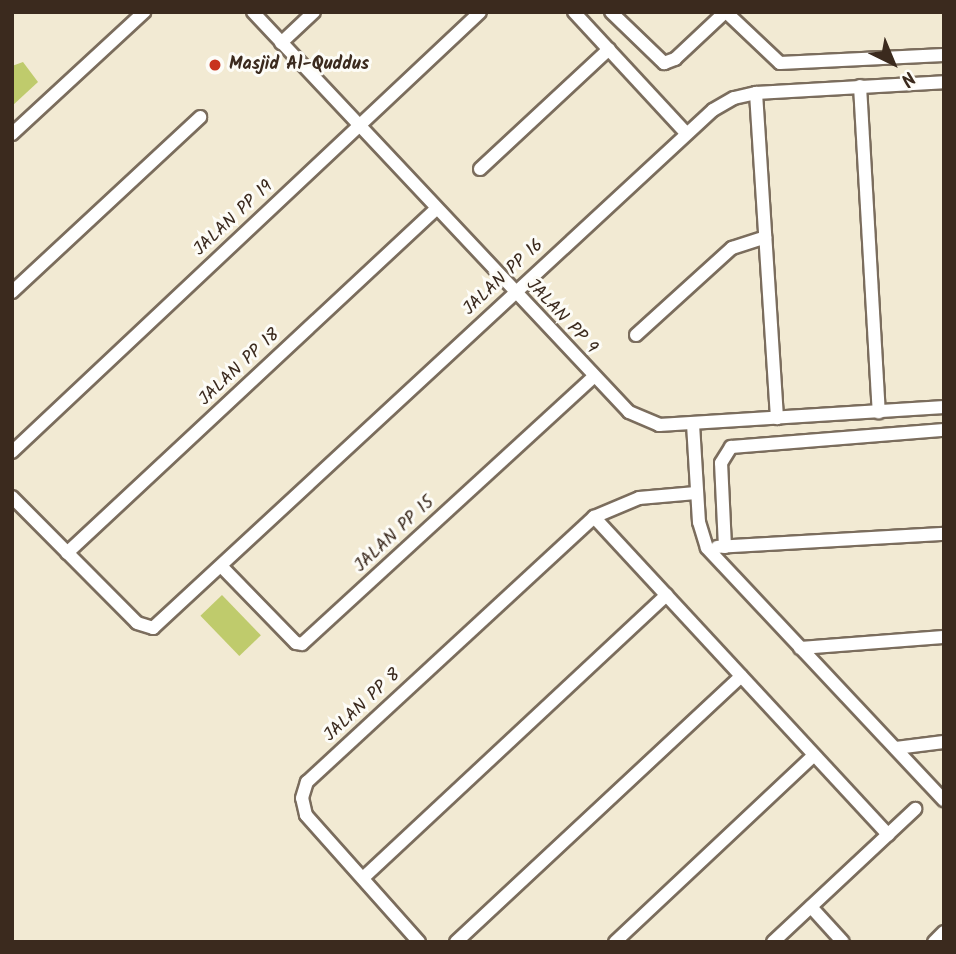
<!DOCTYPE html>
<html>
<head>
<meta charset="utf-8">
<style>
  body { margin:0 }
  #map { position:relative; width:956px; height:954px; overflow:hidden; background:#f2ead3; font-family:Kalam,sans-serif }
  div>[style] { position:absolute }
  .green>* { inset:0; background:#bfcb6c; transform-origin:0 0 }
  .roads { filter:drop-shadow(2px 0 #7b6d5d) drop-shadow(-2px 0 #7b6d5d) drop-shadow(0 2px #7b6d5d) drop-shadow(0 -2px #7b6d5d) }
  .street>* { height:12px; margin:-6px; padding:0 6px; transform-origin:6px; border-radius:6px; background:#fff }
  .dots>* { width:19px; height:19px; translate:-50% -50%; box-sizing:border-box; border:4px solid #fdfcf7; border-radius:50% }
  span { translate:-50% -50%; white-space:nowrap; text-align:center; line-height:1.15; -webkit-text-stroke:6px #fdfcf7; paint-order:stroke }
  .poi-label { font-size:18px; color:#3b2a1e; font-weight:700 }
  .left { translate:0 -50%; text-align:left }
  .street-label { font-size:18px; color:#3b2a1e }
  .frame { position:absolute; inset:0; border:14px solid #3b2a1e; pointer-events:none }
  .north { position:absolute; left:858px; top:28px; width:70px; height:70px; -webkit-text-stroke:5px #fdfcf7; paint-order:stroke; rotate:137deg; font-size:19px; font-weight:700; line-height:28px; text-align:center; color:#3b2a1e }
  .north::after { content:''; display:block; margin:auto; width:24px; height:32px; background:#3b2a1e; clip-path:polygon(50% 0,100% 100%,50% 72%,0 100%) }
</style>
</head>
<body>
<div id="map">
  <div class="green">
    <div style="clip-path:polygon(23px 62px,38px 82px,12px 106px,12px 66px)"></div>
    <div style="left:222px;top:595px;width:56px;height:30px;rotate:46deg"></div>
  </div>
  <div class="roads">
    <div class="street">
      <div style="left:253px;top:12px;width:549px;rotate:46.77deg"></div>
      <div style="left:629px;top:412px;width:33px;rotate:23deg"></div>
      <div style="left:659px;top:425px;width:286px;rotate:-3.6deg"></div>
      <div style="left:574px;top:12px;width:163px;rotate:47.2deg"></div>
      <div style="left:611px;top:12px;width:74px;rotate:43.9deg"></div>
      <div style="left:664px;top:63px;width:12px;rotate:-20deg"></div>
      <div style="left:675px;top:59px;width:69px;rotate:-43.2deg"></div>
      <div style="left:726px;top:12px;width:74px;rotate:43.4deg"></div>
      <div style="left:780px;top:63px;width:164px;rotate:-2.8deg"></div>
      <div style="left:281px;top:43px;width:45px;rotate:-43.2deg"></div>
      <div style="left:860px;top:86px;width:327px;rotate:86.7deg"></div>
      <div style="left:756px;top:93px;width:326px;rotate:86.3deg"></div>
      <div style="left:12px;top:134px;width:180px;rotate:-42.7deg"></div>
      <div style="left:480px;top:169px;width:176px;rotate:-42.9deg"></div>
      <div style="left:12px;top:292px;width:257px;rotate:-42.9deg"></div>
      <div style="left:636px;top:335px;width:130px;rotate:-42.2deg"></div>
      <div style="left:732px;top:248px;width:35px;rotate:-18deg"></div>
      <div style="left:693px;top:424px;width:98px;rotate:86.5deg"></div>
      <div style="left:699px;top:522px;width:27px;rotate:73deg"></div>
      <div style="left:707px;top:548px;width:346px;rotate:46.8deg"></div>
      <div style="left:12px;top:452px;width:642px;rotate:-43.23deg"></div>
      <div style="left:12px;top:497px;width:177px;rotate:45.2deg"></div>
      <div style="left:137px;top:623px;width:17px;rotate:17deg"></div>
      <div style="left:153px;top:628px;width:763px;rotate:-42.77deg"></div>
      <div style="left:713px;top:110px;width:24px;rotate:-30deg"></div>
      <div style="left:734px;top:98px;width:23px;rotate:-13deg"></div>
      <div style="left:756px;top:93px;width:188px;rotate:-3.3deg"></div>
      <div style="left:594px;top:517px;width:433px;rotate:47.2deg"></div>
      <div style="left:717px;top:547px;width:227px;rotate:-3.3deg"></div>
      <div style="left:725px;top:547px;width:84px;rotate:-92.7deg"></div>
      <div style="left:721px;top:463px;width:19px;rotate:-58deg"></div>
      <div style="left:731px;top:447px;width:214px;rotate:-4.6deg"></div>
      <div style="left:67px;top:553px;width:504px;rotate:-42.99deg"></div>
      <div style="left:222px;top:567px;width:106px;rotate:45.8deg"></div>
      <div style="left:296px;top:643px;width:6px;rotate:9deg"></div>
      <div style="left:302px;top:644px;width:395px;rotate:-42.5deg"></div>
      <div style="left:800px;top:648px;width:144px;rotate:-4.4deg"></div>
      <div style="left:896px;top:748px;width:48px;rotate:-7.1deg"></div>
      <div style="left:363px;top:878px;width:415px;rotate:-43deg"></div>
      <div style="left:811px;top:907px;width:47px;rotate:47.6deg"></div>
      <div style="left:419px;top:942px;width:170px;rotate:-131.7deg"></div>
      <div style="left:306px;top:815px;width:17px;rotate:-103deg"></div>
      <div style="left:302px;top:798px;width:17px;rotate:-73deg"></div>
      <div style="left:307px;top:782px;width:391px;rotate:-42.7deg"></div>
      <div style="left:594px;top:517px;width:49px;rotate:-22.9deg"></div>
      <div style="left:639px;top:498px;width:57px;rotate:-5deg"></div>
      <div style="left:456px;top:942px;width:390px;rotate:-43deg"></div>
      <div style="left:615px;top:942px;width:273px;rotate:-43.2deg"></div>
      <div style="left:773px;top:942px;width:195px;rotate:-43.1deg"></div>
      <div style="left:934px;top:942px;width:14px;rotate:-45deg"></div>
    </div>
  </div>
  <div class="dots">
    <div style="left:215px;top:65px;background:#c8321e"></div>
  </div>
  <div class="poi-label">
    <span class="left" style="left:229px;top:65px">Masjid Al-Quddus</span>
  </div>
  <div class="street-label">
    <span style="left:234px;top:219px;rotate:-43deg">JALAN PP 19</span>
    <span style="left:504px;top:278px;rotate:-43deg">JALAN PP 16</span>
    <span style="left:561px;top:317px;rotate:47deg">JALAN PP 9</span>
    <span style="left:240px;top:368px;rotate:-43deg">JALAN PP 18</span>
    <span style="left:395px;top:535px;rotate:-43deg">JALAN PP 15</span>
    <span style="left:363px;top:706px;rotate:-43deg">JALAN PP 8</span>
  </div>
  <div class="frame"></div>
  <div class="north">N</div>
</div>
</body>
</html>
